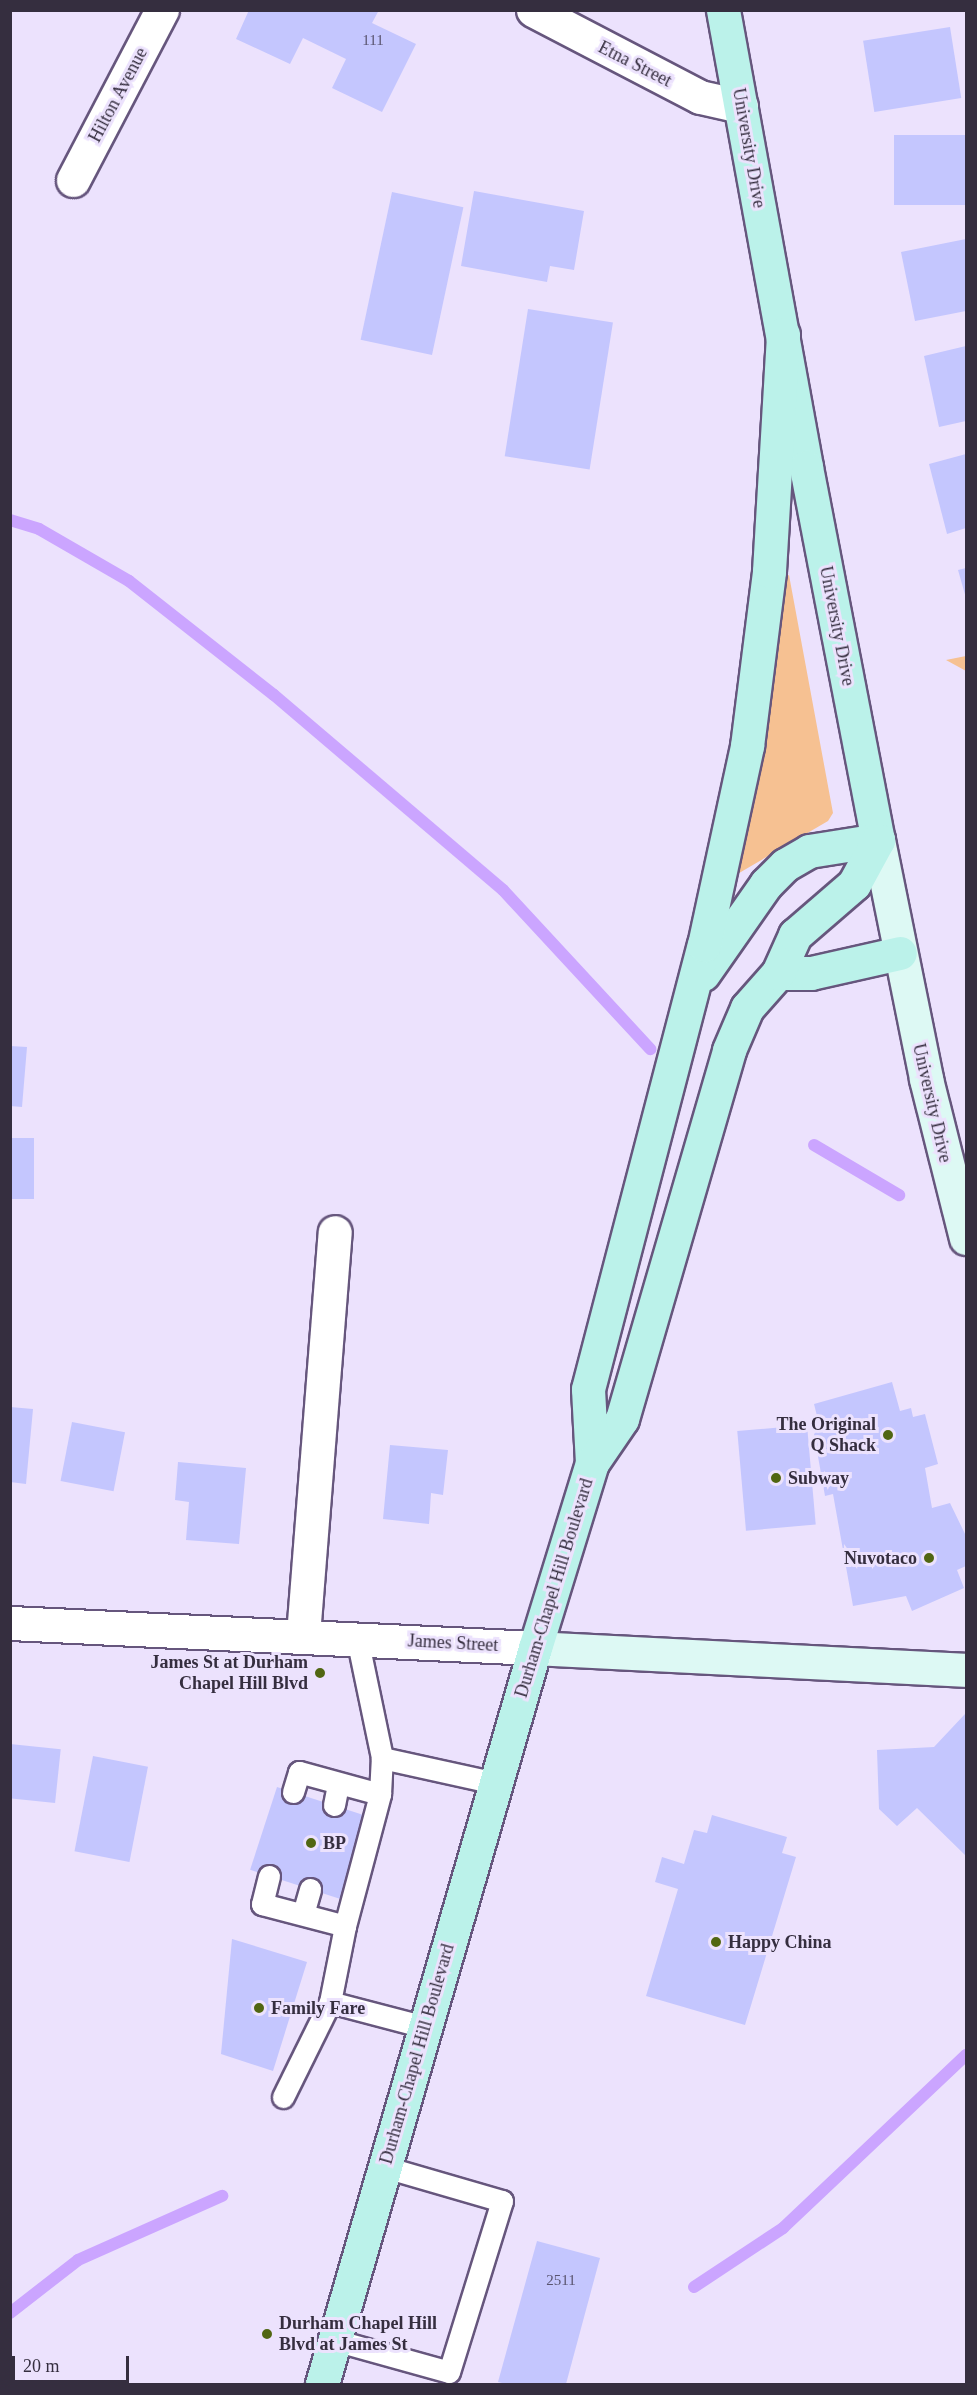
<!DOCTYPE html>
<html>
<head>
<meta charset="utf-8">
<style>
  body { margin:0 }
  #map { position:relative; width:977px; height:2395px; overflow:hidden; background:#ece2fd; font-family:Georgia,serif }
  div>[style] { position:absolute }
  .green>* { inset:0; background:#f6c192 }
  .stream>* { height:12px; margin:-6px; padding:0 6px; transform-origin:6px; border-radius:6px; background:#cba5ff }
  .building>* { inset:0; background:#c4c6fe; transform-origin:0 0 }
  .roads { filter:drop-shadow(2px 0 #66567d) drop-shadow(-2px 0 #66567d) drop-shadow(0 2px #66567d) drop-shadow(0 -2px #66567d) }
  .lane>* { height:21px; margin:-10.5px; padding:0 10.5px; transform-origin:10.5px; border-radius:10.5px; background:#fff }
  .street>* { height:33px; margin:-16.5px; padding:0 16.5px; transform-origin:16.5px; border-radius:16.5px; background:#fff }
  .secondary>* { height:33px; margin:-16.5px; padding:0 16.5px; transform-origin:16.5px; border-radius:16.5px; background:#ddf9f4 }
  .primary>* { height:33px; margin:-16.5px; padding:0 16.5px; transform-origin:16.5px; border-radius:16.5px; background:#bbf2ea }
  .dots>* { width:16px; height:16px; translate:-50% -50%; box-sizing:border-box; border:3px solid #ece2fd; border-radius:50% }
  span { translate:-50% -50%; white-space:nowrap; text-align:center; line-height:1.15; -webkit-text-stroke:6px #ece2fd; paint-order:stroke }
  .number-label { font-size:15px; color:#59546f }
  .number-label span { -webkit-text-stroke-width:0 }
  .street-label { font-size:18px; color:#352e3f }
  .poi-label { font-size:18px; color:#352e3f; font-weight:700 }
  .right { translate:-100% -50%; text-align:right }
  .left { translate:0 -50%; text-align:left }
  .frame { position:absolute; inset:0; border:12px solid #352e3f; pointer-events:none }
  .scale { position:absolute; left:12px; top:2356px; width:117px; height:27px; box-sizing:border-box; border:3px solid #352e3f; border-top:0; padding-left:8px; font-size:18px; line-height:21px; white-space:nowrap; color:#352e3f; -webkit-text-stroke:4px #ece2fd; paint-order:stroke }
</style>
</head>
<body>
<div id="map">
  <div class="green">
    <div style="clip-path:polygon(789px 575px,833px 813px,828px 821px,734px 876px,771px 689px,782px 578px)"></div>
    <div style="clip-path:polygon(966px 656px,966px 671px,946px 660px)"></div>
  </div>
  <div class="stream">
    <div style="left:10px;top:520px;width:30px;rotate:17deg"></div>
    <div style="left:39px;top:529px;width:104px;rotate:30deg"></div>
    <div style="left:129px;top:581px;width:184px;rotate:38.2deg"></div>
    <div style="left:274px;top:695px;width:301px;rotate:40.4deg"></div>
    <div style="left:503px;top:890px;width:217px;rotate:47.2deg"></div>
    <div style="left:814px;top:1145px;width:99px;rotate:30.5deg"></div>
    <div style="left:694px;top:2287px;width:107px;rotate:-33.5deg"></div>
    <div style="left:783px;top:2228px;width:252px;rotate:-43.4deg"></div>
    <div style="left:10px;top:2313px;width:86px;rotate:-37.9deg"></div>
    <div style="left:78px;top:2260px;width:158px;rotate:-24deg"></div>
  </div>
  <div class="building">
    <div style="clip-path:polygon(249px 10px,379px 10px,372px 23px,416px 44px,382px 112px,332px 88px,346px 59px,303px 38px,290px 64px,236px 39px)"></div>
    <div style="left:950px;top:27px;width:72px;height:88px;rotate:81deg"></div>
    <div style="left:966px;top:135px;width:70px;height:72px;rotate:90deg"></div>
    <div style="clip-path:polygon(474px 191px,584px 211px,574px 270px,550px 266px,547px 282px,461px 266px)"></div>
    <div style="left:392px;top:192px;width:73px;height:151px;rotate:12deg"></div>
    <div style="clip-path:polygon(966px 239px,966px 311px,915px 321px,901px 252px)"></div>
    <div style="left:528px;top:309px;width:86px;height:149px;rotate:9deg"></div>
    <div style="clip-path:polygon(966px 346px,966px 421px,939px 427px,924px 356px)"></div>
    <div style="clip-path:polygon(966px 454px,966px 528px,947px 534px,929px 464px)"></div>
    <div style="clip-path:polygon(966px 568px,966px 598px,958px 570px)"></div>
    <div style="clip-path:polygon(10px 1046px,27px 1047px,22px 1107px,10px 1106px)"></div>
    <div style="left:10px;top:1138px;width:24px;height:61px"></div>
    <div style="clip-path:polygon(892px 1382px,900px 1411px,911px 1408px,913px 1417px,925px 1414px,938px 1464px,925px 1468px,932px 1508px,950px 1503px,966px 1536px,966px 1566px,957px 1570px,964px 1588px,912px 1611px,906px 1596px,853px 1606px,833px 1494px,825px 1496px,814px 1434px,820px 1428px,814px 1404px)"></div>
    <div style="clip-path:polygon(10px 1407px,33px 1409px,26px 1484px,10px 1482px)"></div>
    <div style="left:72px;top:1422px;width:54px;height:60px;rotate:11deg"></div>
    <div style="left:807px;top:1425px;width:100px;height:70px;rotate:85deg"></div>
    <div style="clip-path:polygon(390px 1445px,448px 1450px,443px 1495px,431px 1493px,429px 1524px,383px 1519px)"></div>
    <div style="clip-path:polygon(178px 1462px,246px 1468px,239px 1544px,186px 1540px,189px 1502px,175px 1500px)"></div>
    <div style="clip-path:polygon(965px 1714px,966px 1716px,966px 1856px,917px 1808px,897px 1826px,879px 1809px,877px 1750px,934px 1747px)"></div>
    <div style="left:10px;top:1744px;width:51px;height:54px;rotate:6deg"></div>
    <div style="left:93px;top:1756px;width:56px;height:97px;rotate:11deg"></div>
    <div style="left:277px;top:1787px;width:99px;height:87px;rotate:18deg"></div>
    <div style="clip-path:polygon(712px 1815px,787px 1837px,782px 1853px,796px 1857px,745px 2025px,646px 1996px,678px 1889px,655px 1882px,662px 1857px,684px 1864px,694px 1830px,707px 1833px)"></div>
    <div style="clip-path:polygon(232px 1939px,307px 1962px,273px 2071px,221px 2054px)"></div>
    <div style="clip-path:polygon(537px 2241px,600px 2258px,566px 2384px,506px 2384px,498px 2382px)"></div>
  </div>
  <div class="roads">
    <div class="lane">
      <div style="left:357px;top:1638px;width:123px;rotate:78.2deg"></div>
      <div style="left:293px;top:1792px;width:21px;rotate:-73deg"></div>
      <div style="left:299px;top:1772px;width:84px;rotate:15.2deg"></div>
      <div style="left:334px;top:1805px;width:21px;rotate:-79deg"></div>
      <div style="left:269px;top:1876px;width:29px;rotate:104deg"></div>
      <div style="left:262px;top:1904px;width:86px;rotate:14.8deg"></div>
      <div style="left:303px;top:1914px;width:26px;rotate:-74deg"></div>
      <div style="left:425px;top:2027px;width:98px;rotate:-165.3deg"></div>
      <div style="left:330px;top:2002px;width:77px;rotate:-78.8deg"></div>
      <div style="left:345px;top:1926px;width:137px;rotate:-75.1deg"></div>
      <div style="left:380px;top:1794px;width:36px;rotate:-87deg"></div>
      <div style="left:382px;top:1758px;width:117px;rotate:12.4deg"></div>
      <div style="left:283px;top:2097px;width:106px;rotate:-63.7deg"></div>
      <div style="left:334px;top:2340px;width:119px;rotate:15.5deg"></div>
      <div style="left:449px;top:2372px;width:179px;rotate:-72.8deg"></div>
      <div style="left:502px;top:2201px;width:122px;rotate:-163.8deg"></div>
    </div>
    <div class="street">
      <div style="left:533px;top:10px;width:188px;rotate:27.5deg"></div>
      <div style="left:700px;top:97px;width:42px;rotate:12.4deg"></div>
      <div style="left:73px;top:180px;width:192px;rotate:-62.4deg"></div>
      <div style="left:10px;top:1623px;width:526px;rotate:2.73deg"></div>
      <div style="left:303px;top:1635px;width:404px;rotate:-85.5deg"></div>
    </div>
    <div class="secondary">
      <div style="left:878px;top:840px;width:244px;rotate:78.6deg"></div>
      <div style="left:926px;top:1079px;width:164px;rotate:75.9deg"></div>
      <div style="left:535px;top:1648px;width:432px;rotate:2.9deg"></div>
    </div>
    <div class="primary">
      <div style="left:723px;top:10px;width:464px;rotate:79.7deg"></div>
      <div style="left:806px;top:467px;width:380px;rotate:79.1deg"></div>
      <div style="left:778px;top:973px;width:33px"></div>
      <div style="left:811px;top:973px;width:91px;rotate:-12.7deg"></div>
      <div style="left:703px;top:974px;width:110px;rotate:-55deg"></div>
      <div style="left:766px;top:884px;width:27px;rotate:-45deg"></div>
      <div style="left:785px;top:865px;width:28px;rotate:-30deg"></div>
      <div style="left:809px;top:851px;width:70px;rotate:-9.1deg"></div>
      <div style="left:592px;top:1463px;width:74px;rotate:-93.1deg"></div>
      <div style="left:588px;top:1389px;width:459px;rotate:-75.4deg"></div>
      <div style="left:704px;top:945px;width:204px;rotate:-77.8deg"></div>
      <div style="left:747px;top:746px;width:176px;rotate:-82.8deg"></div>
      <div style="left:769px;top:571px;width:237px;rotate:-86.6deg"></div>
      <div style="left:322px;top:2384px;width:766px;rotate:-73.86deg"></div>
      <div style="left:535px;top:1648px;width:194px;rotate:-72.9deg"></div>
      <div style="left:592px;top:1463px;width:53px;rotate:-55.7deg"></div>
      <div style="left:622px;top:1419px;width:384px;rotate:-73.8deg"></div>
      <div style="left:729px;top:1050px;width:46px;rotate:-66.8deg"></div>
      <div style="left:747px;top:1008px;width:47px;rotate:-48.5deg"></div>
      <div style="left:778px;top:973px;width:42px;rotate:-65.9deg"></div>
      <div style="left:795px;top:935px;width:78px;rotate:-40.8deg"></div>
      <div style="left:854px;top:884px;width:50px;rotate:-61.4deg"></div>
    </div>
  </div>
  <div class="dots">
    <div style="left:888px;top:1435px;background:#516612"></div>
    <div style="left:776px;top:1478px;background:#516612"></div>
    <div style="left:929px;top:1558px;background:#516612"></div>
    <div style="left:320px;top:1673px;background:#516612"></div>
    <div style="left:311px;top:1843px;background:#516612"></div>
    <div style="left:716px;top:1942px;background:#516612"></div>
    <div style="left:259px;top:2008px;background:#516612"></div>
    <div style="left:267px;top:2334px;background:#516612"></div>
  </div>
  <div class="number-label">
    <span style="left:373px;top:41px">111</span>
    <span style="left:561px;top:2281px">2511</span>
  </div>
  <div class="street-label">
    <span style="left:635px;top:64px;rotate:27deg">Etna Street</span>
    <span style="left:118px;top:95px;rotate:-62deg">Hilton Avenue</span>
    <span style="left:749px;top:148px;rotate:80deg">University Drive</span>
    <span style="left:837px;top:626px;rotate:79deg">University Drive</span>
    <span style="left:932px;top:1103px;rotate:77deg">University Drive</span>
    <span style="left:554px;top:1588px;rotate:-73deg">Durham-Chapel Hill Boulevard</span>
    <span style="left:453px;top:1643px;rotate:3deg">James Street</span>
    <span style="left:417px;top:2054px;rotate:-74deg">Durham-Chapel Hill Boulevard</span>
  </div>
  <div class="poi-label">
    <span class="right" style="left:876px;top:1435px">The Original<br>Q Shack</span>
    <span class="left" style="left:788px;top:1478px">Subway</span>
    <span class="right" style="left:917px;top:1558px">Nuvotaco</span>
    <span class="right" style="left:308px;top:1673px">James St at Durham<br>Chapel Hill Blvd</span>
    <span class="left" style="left:323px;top:1843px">BP</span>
    <span class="left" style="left:728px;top:1942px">Happy China</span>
    <span class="left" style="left:271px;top:2008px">Family Fare</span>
    <span class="left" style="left:279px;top:2334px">Durham Chapel Hill<br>Blvd at James St</span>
  </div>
  <div class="frame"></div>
  <div class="scale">20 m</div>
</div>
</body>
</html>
